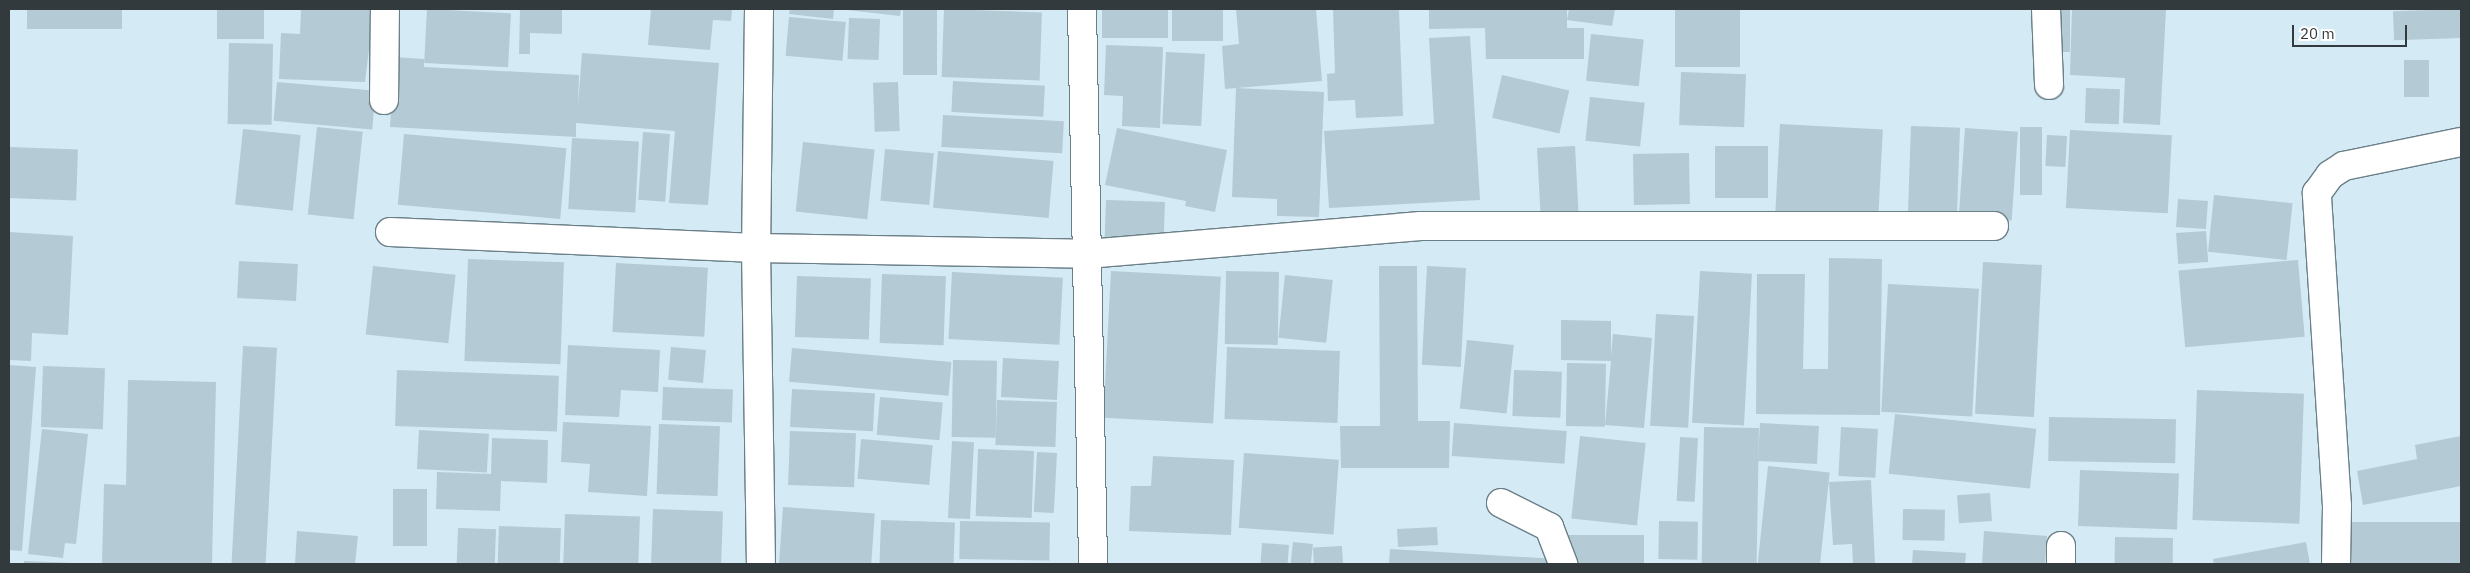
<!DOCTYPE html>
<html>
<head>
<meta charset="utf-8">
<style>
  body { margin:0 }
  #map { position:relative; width:2470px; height:573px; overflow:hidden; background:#d4eaf5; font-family:"IBM Plex Sans",sans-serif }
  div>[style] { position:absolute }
  .building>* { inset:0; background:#b4cad4; transform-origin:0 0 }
  .roads { filter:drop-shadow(1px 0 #6b7f88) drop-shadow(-1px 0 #6b7f88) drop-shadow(0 1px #6b7f88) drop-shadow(0 -1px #6b7f88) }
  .minor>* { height:28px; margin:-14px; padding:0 14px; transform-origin:14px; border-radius:14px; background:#fff }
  span { translate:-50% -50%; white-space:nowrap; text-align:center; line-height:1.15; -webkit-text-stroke:4px #fff; paint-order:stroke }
  .frame { position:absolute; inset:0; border:10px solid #323a3e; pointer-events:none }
  .scale { position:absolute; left:2292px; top:25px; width:115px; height:22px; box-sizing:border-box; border:2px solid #323a3e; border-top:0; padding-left:6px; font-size:15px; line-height:18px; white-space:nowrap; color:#323a3e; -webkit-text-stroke:4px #fff; paint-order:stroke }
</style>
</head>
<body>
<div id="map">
  <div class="building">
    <div style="left:27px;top:9px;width:95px;height:20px"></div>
    <div style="left:217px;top:9px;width:47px;height:30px"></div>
    <div style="clip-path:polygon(301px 9px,374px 9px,365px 82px,279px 79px,281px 33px,300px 34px)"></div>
    <div style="left:427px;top:9px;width:84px;height:54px;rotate:3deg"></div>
    <div style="clip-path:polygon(520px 9px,562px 9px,562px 34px,530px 33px,530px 54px,519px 54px)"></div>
    <div style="clip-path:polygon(651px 9px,732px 9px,731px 21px,713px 20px,710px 50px,648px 45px)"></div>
    <div style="clip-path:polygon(790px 9px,834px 9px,833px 19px,789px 14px)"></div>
    <div style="clip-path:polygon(838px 9px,901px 9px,900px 16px)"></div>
    <div style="left:903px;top:9px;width:34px;height:66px"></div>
    <div style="left:944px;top:9px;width:98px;height:68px;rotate:2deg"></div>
    <div style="left:1102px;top:9px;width:66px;height:29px"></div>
    <div style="left:1172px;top:9px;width:51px;height:32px"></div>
    <div style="clip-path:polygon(1236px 9px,1316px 9px,1322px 81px,1225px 89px,1222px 46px,1239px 44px)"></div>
    <div style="clip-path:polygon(1333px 9px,1399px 9px,1403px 116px,1356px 118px,1355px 100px,1328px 101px,1327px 74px,1335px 73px)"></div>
    <div style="clip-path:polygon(1429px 9px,1567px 9px,1567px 28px,1584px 28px,1584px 59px,1486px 59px,1485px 28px,1429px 29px)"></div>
    <div style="clip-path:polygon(1569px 9px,1615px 9px,1612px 26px,1567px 20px)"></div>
    <div style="left:1675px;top:9px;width:65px;height:58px"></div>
    <div style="left:2051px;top:9px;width:19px;height:43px"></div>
    <div style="clip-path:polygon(2072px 9px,2166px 9px,2160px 125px,2123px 123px,2125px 78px,2070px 75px)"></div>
    <div style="left:2460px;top:9px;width:29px;height:67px;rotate:88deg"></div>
    <div style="left:789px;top:17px;width:57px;height:39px;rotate:5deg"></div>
    <div style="left:849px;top:18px;width:31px;height:41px;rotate:2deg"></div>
    <div style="left:1591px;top:34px;width:53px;height:47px;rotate:6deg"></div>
    <div style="clip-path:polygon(1470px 36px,1480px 200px,1329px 208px,1324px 131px,1434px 124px,1429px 38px)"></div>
    <div style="left:229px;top:43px;width:44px;height:81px;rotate:1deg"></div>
    <div style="clip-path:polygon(1106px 45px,1163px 47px,1160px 128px,1122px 126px,1123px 96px,1104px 95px)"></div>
    <div style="left:1166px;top:52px;width:39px;height:72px;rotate:3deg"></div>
    <div style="clip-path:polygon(582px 53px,719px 63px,708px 205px,669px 203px,675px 131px,576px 123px,576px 137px,390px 127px,394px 57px,424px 59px,424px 67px,579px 75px,578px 106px)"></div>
    <div style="left:2404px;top:60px;width:25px;height:37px"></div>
    <div style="left:1681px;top:72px;width:65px;height:53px;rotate:2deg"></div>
    <div style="left:1502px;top:75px;width:69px;height:44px;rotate:13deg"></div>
    <div style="left:953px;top:81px;width:92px;height:31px;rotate:3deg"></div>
    <div style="left:277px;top:82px;width:99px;height:39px;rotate:5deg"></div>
    <div style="left:898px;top:82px;width:49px;height:25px;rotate:88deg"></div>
    <div style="clip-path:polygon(1236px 88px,1324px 92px,1319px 217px,1277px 216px,1277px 199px,1232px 197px)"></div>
    <div style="left:2086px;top:88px;width:34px;height:35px;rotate:2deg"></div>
    <div style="left:1590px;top:97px;width:55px;height:44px;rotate:6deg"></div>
    <div style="left:943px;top:115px;width:121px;height:32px;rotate:3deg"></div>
    <div style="left:1780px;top:124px;width:103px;height:87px;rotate:3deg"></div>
    <div style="left:1911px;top:126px;width:49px;height:90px;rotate:2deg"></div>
    <div style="left:317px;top:127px;width:46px;height:88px;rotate:6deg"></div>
    <div style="left:2020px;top:127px;width:22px;height:68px"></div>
    <div style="clip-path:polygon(1117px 128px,1227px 150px,1215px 212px,1185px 206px,1186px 201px,1105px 185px)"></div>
    <div style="left:1965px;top:128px;width:53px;height:89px;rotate:4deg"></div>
    <div style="left:243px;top:129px;width:58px;height:76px;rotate:6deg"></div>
    <div style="left:2070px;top:130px;width:102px;height:78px;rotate:3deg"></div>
    <div style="left:643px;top:132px;width:27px;height:68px;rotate:4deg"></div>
    <div style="left:404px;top:134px;width:163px;height:71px;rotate:5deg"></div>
    <div style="left:2047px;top:135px;width:20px;height:31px;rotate:3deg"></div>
    <div style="left:572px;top:138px;width:67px;height:71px;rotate:3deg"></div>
    <div style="left:803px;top:142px;width:72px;height:70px;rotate:6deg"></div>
    <div style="left:1575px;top:146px;width:68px;height:38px;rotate:87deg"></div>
    <div style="left:1715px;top:146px;width:53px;height:52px"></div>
    <div style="left:9px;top:147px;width:69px;height:51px;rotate:2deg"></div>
    <div style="left:885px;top:149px;width:49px;height:52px;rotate:5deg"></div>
    <div style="left:938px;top:151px;width:116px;height:57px;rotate:5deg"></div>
    <div style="left:1689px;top:153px;width:51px;height:56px;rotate:89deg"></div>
    <div style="left:2214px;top:195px;width:79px;height:57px;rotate:6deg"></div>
    <div style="left:2178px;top:199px;width:30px;height:28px;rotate:4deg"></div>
    <div style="left:1106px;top:200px;width:59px;height:39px;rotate:2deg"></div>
    <div style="left:2206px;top:231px;width:31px;height:30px;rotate:86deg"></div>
    <div style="clip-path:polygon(9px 232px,73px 236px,68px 335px,32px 333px,31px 361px,9px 360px)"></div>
    <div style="clip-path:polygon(1829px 258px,1882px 259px,1880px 415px,1756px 414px,1757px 274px,1805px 274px,1803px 369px,1828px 369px)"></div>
    <div style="left:468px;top:259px;width:96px;height:102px;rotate:2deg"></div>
    <div style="left:2298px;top:260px;width:77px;height:120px;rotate:85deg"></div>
    <div style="left:239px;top:261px;width:59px;height:37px;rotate:3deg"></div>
    <div style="left:1983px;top:262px;width:59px;height:152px;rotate:3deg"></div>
    <div style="left:616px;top:263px;width:92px;height:69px;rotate:3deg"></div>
    <div style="left:373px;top:266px;width:83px;height:69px;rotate:6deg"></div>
    <div style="clip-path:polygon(1379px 266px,1417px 266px,1418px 421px,1450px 421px,1449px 468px,1341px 468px,1340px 426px,1380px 426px)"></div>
    <div style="left:1427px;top:266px;width:39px;height:99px;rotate:3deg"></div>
    <div style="left:1111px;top:271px;width:110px;height:147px;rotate:3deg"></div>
    <div style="left:1226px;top:271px;width:53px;height:73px;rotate:1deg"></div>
    <div style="left:1700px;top:271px;width:52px;height:152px;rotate:3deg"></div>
    <div style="left:952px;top:272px;width:111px;height:67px;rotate:3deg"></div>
    <div style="left:882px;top:274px;width:64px;height:69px;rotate:2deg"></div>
    <div style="left:1285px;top:275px;width:48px;height:63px;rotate:6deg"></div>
    <div style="left:797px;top:276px;width:74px;height:61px;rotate:2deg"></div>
    <div style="left:1888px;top:284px;width:91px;height:128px;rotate:3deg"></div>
    <div style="left:1656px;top:314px;width:38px;height:112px;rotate:3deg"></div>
    <div style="clip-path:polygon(1561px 320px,1611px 321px,1611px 356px,1613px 334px,1652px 338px,1644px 428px,1605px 425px,1611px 361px,1561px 360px)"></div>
    <div style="left:1467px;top:340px;width:47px;height:69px;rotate:6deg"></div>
    <div style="clip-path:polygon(568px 345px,660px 350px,658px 392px,621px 390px,619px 417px,565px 415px)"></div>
    <div style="left:243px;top:346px;width:34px;height:219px;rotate:3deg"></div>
    <div style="left:671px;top:347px;width:35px;height:33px;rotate:5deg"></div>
    <div style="left:1227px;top:347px;width:113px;height:72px;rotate:2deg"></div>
    <div style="left:792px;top:348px;width:160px;height:34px;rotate:5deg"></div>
    <div style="left:1003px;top:358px;width:56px;height:39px;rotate:3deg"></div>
    <div style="left:953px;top:360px;width:44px;height:77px;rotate:1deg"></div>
    <div style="left:1567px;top:363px;width:39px;height:63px;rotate:1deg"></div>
    <div style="clip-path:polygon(9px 365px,36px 367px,22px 551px,9px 550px)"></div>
    <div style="left:43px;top:366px;width:62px;height:61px;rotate:2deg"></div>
    <div style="left:397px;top:370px;width:162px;height:56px;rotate:2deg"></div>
    <div style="left:1514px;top:370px;width:48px;height:46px;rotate:2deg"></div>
    <div style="clip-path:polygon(128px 380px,216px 382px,212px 564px,102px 564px,104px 484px,126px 485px)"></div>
    <div style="left:663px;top:387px;width:70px;height:33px;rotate:2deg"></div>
    <div style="left:792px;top:389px;width:83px;height:38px;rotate:3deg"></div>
    <div style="left:2197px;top:390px;width:107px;height:130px;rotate:2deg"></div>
    <div style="left:880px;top:397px;width:63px;height:38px;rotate:5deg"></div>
    <div style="left:997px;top:400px;width:60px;height:45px;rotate:2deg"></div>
    <div style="left:1895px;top:414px;width:142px;height:60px;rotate:6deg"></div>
    <div style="left:2049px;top:417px;width:127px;height:44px;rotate:1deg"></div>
    <div style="clip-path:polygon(563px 422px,651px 426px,647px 496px,588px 492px,590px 464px,561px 462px)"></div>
    <div style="left:1454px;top:423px;width:113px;height:33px;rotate:4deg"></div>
    <div style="left:1760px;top:423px;width:59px;height:38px;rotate:3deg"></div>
    <div style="left:659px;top:424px;width:61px;height:70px;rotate:2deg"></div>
    <div style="left:1704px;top:427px;width:55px;height:137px;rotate:1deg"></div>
    <div style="left:1841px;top:427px;width:37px;height:49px;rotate:3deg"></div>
    <div style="clip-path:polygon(42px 429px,88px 434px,76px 544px,65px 543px,63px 558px,28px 554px)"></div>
    <div style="left:419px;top:430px;width:70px;height:39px;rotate:3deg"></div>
    <div style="left:790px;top:431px;width:66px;height:54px;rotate:2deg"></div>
    <div style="left:1580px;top:436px;width:66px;height:83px;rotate:6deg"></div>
    <div style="clip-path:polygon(2461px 436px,2461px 486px,2363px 505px,2357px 471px,2417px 459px,2415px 445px)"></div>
    <div style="left:1680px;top:437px;width:18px;height:64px;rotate:3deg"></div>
    <div style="clip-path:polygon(492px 438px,548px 440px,547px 483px,501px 481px,500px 511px,436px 509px,437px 472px,491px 474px)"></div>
    <div style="left:861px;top:439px;width:72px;height:40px;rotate:5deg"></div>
    <div style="left:952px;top:441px;width:22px;height:77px;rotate:3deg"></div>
    <div style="left:978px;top:449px;width:56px;height:67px;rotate:2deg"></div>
    <div style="left:1037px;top:452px;width:20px;height:60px;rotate:3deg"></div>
    <div style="left:1244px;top:453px;width:95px;height:75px;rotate:4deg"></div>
    <div style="clip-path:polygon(1153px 456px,1234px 460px,1231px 535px,1129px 531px,1131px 486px,1151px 486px)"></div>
    <div style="left:1768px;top:466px;width:62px;height:98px;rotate:6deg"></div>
    <div style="left:2080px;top:470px;width:99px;height:56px;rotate:2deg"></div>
    <div style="clip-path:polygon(1871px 480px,1875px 564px,1853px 564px,1852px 544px,1833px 545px,1829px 482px)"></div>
    <div style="left:393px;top:489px;width:34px;height:57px"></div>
    <div style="left:1990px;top:493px;width:28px;height:33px;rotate:86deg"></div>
    <div style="left:783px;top:507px;width:92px;height:57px;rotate:4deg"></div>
    <div style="left:653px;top:509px;width:70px;height:55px;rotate:2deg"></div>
    <div style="left:1903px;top:509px;width:42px;height:31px;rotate:1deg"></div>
    <div style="left:565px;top:514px;width:75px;height:50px;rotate:2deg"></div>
    <div style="left:881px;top:520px;width:74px;height:44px;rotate:2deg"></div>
    <div style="left:960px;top:521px;width:90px;height:38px;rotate:1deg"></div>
    <div style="left:1659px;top:521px;width:39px;height:38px;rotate:1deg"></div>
    <div style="left:2351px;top:522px;width:110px;height:42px"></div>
    <div style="left:499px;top:526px;width:62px;height:38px;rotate:2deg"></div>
    <div style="left:1437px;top:527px;width:18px;height:40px;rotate:87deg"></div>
    <div style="left:458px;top:528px;width:38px;height:36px;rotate:2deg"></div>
    <div style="clip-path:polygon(297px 531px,358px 536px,355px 564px,295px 564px)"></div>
    <div style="clip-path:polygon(1984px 531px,2047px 536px,2045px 564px,1982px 564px)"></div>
    <div style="left:1568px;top:535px;width:76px;height:29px"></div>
    <div style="left:2115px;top:537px;width:58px;height:27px;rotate:1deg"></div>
    <div style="left:1293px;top:542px;width:20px;height:22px;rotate:6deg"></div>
    <div style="clip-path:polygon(2306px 542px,2310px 564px,2214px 564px,2213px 559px)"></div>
    <div style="left:1262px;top:543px;width:27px;height:21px;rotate:4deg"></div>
    <div style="left:1342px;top:546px;width:18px;height:29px;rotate:87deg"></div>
    <div style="clip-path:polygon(1390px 549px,1555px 559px,1555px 564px,1389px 564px)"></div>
    <div style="clip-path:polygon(1913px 550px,1966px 553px,1965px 564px,1912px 564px)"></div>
    <div style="clip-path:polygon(24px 561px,74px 563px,74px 564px,24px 564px)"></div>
  </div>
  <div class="roads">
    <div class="minor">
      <div style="left:759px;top:9px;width:239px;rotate:90.7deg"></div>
      <div style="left:756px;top:248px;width:316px;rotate:89.1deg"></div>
      <div style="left:1082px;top:9px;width:555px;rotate:88.86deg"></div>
      <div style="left:2046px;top:9px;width:76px;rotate:87.7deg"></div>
      <div style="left:384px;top:100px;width:91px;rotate:-89.4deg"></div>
      <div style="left:390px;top:232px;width:366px;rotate:2.5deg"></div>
      <div style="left:756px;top:248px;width:331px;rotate:1deg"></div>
      <div style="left:1087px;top:254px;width:335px;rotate:-4.8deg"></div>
      <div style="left:1421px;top:226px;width:573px"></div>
      <div style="left:1501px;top:503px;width:54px;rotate:26.6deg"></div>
      <div style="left:1549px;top:527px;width:40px;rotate:69deg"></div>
      <div style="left:2061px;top:546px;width:18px;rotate:90deg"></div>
      <div style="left:2336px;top:564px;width:58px;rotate:-89deg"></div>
      <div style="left:2337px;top:506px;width:314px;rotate:-93.7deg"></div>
      <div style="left:2317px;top:193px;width:22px;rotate:-54deg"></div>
      <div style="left:2330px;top:175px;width:17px;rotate:-33deg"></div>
      <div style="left:2344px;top:166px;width:119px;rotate:-11.6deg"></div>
    </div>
  </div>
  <div class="frame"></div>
  <div class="scale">20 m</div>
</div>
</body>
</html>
